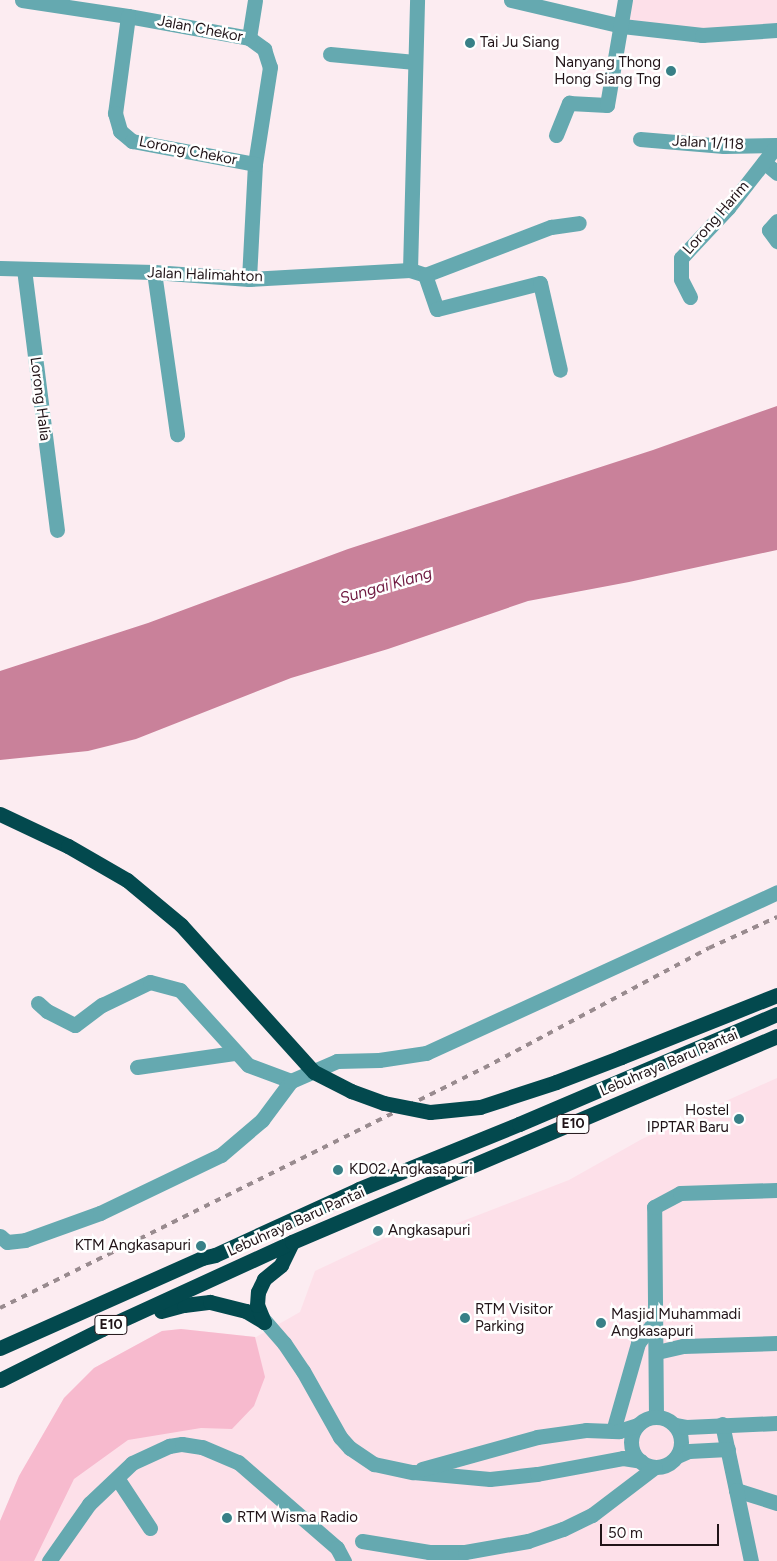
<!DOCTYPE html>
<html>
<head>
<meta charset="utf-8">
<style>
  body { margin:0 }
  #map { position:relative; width:777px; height:1561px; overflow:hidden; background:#fcecf1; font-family:Figtree,sans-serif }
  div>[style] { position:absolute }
  .built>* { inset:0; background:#fde0e9 }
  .green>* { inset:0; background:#f7bace }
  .water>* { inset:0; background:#c9819a }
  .minor>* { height:15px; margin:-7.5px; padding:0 7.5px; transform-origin:7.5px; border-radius:7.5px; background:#65a9b0 }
  .minor>.ring { margin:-7.5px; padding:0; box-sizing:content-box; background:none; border:15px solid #65a9b0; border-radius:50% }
  .highway>* { height:15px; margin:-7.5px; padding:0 7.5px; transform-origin:7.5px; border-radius:7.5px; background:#03494e }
  .rail>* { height:4px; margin-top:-2px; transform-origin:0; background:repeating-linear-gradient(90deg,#998b8f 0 6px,transparent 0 12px) }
  .highway-bridge>* { height:15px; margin:-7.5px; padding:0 7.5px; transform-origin:7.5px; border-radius:7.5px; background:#03494e }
  .dots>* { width:14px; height:14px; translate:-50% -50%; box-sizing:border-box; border:2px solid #fff; border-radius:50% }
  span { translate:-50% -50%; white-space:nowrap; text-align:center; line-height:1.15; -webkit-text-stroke:5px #fff; paint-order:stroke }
  .shield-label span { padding:1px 4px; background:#fff; border:1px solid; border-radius:4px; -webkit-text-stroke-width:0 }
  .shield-label { font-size:14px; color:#211418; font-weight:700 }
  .street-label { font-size:15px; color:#211418 }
  .poi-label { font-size:15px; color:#211418 }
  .left { translate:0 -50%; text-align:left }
  .right { translate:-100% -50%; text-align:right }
  .water-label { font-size:16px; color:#6f1941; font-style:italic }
  .scale { position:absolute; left:600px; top:1524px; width:119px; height:22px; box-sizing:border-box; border:2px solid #211418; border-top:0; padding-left:6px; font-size:15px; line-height:18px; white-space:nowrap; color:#211418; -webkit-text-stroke:4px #fff; paint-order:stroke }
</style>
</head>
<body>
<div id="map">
  <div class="built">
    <div style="clip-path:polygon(629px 0,777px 0,777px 27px,702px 32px,626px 23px)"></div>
    <div style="clip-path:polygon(777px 1078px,777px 1561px,0 1561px,0 1521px,19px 1476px,64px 1398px,94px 1368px,162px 1331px,181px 1329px,256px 1337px,300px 1312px,315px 1271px,402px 1230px,424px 1236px,569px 1180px,642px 1139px)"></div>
  </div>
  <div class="green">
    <div style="clip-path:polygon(181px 1329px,255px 1337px,265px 1377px,254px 1406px,232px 1429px,201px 1428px,128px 1440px,74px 1479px,34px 1561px,0 1561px,0 1521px,19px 1476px,64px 1398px,94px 1368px,162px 1331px)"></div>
  </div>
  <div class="water">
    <div style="clip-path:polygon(777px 406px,777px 550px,629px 582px,528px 601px,388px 649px,291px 678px,136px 739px,88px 751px,0 760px,0 671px,148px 623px,348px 549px,653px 450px)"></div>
  </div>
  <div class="minor">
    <div style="left:22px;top:0;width:107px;rotate:8.6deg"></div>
    <div style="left:128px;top:16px;width:123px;rotate:10.3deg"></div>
    <div style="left:249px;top:38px;width:19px;rotate:36deg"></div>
    <div style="left:264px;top:49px;width:19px;rotate:72deg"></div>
    <div style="left:270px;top:67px;width:98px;rotate:98.8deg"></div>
    <div style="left:255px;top:164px;width:115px;rotate:93deg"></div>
    <div style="left:511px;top:0;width:114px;rotate:13.2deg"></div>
    <div style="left:622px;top:26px;width:81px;rotate:6.4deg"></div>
    <div style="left:702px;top:35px;width:75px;rotate:-3.8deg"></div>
    <div style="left:128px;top:16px;width:98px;rotate:97.6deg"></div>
    <div style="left:115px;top:113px;width:19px;rotate:74deg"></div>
    <div style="left:120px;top:131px;width:16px;rotate:40deg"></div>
    <div style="left:132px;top:141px;width:125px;rotate:10.6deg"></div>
    <div style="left:249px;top:38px;width:38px;rotate:-81deg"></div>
    <div style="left:330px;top:54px;width:85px;rotate:5.4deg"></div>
    <div style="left:556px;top:135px;width:35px;rotate:-68deg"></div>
    <div style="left:569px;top:103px;width:38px;rotate:3deg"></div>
    <div style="left:607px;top:105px;width:107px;rotate:-80.3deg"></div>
    <div style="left:640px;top:139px;width:84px;rotate:4.8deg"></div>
    <div style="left:724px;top:146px;width:53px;rotate:-1.1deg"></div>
    <div style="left:764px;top:162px;width:17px;rotate:40deg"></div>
    <div style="left:777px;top:221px;width:12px;rotate:132deg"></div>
    <div style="left:769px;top:230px;width:14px;rotate:54deg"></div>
    <div style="left:0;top:268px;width:154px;rotate:1.5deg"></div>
    <div style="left:154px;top:272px;width:95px;rotate:4.2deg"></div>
    <div style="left:249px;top:279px;width:161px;rotate:-3.2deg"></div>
    <div style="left:410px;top:270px;width:16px;rotate:18deg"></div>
    <div style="left:425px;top:275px;width:135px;rotate:-20.9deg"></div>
    <div style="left:551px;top:227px;width:28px;rotate:-8deg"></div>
    <div style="left:24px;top:269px;width:263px;rotate:82.8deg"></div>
    <div style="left:410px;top:270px;width:270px;rotate:-88.5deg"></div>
    <div style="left:154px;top:272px;width:164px;rotate:81.9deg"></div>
    <div style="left:425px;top:275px;width:36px;rotate:71deg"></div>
    <div style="left:437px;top:309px;width:106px;rotate:-14.2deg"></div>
    <div style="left:540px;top:283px;width:89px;rotate:77.1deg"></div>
    <div style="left:690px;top:297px;width:20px;rotate:-117deg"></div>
    <div style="left:681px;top:279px;width:21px;rotate:-90deg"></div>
    <div style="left:681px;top:258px;width:69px;rotate:-46.8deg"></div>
    <div style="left:728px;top:208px;width:80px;rotate:-52.1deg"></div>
    <div style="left:38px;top:1003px;width:12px;rotate:42deg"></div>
    <div style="left:47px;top:1011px;width:31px;rotate:27deg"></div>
    <div style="left:75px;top:1025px;width:34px;rotate:-37deg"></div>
    <div style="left:102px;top:1005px;width:53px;rotate:-25.6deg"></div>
    <div style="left:150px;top:982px;width:31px;rotate:15deg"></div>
    <div style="left:180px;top:990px;width:101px;rotate:47.8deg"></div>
    <div style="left:248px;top:1065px;width:46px;rotate:20.4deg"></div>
    <div style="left:137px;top:1067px;width:98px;rotate:-8.2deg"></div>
    <div style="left:0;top:1236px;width:9px;rotate:41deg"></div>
    <div style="left:7px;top:1242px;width:18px;rotate:-6deg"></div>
    <div style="left:25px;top:1240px;width:80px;rotate:-19.8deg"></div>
    <div style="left:100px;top:1213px;width:134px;rotate:-25.6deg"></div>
    <div style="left:221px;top:1155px;width:54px;rotate:-40.5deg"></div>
    <div style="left:262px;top:1120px;width:49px;rotate:-53.4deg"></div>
    <div style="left:291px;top:1081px;width:50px;rotate:-23.5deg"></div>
    <div style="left:337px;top:1061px;width:42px;rotate:-1.4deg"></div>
    <div style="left:379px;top:1060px;width:48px;rotate:-8.5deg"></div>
    <div style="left:426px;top:1053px;width:386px;rotate:-24.6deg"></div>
    <div style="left:264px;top:1322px;width:3px;rotate:-108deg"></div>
    <div style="left:263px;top:1319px;width:32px;rotate:49deg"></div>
    <div style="left:284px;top:1343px;width:34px;rotate:56deg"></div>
    <div style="left:303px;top:1371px;width:76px;rotate:60.7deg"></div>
    <div style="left:340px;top:1437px;width:15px;rotate:48deg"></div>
    <div style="left:350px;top:1448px;width:29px;rotate:34deg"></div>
    <div style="left:374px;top:1464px;width:40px;rotate:12deg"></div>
    <div style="left:413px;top:1472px;width:77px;rotate:5.2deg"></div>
    <div style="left:490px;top:1479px;width:47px;rotate:-6.1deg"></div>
    <div style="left:537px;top:1474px;width:87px;rotate:-10.5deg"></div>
    <div style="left:623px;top:1458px;width:18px;rotate:9deg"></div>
    <div style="left:657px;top:1352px;width:27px;rotate:-13deg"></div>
    <div style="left:683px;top:1346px;width:94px;rotate:-1.8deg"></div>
    <div style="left:656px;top:1417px;width:210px;rotate:-90.5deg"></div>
    <div style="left:654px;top:1207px;width:30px;rotate:-28deg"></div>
    <div style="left:680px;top:1193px;width:97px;rotate:-1.8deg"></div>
    <div class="ring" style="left:631px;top:1417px;width:35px;height:35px"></div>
    <div style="left:722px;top:1424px;width:67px;rotate:78deg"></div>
    <div style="left:736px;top:1490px;width:43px;rotate:17.6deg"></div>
    <div style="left:675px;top:1425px;width:11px;rotate:10deg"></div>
    <div style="left:686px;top:1427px;width:91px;rotate:-2.5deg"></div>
    <div style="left:613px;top:1431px;width:91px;rotate:-74.1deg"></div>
    <div style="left:638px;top:1343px;width:28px;rotate:-52deg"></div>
    <div style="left:677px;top:1456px;width:13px;rotate:-23deg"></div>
    <div style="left:689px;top:1451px;width:39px;rotate:-3deg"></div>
    <div style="left:422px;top:1469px;width:119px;rotate:-15.5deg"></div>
    <div style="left:537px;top:1437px;width:49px;rotate:-8.1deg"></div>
    <div style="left:586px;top:1430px;width:33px;rotate:2deg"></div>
    <div style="left:619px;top:1431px;width:19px;rotate:-18deg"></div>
    <div style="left:117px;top:1478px;width:60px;rotate:56.6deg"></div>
    <div style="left:736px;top:1490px;width:73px;rotate:78.1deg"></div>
    <div style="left:362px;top:1541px;width:68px;rotate:9.3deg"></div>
    <div style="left:429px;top:1552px;width:36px"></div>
    <div style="left:465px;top:1552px;width:64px;rotate:-9.9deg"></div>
    <div style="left:528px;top:1541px;width:37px;rotate:-19deg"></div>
    <div style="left:563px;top:1529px;width:32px;rotate:-26deg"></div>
    <div style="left:592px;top:1515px;width:79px;rotate:-37.3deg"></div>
    <div style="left:49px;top:1561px;width:70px;rotate:-54.9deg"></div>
    <div style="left:89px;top:1504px;width:59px;rotate:-43.6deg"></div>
    <div style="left:132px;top:1463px;width:41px;rotate:-24.7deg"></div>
    <div style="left:169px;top:1446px;width:13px;rotate:-9deg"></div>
    <div style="left:182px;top:1444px;width:20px;rotate:9deg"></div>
    <div style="left:202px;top:1447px;width:39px;rotate:23deg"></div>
    <div style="left:238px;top:1462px;width:131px;rotate:41deg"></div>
    <div style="left:337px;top:1548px;width:15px;rotate:62deg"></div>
  </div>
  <div class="highway">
    <div style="left:621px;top:1057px;width:168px;rotate:-21.7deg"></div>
    <div style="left:161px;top:1311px;width:24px;rotate:-15deg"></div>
    <div style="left:184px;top:1305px;width:26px;rotate:-7deg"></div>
    <div style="left:210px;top:1302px;width:37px;rotate:14deg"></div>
    <div style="left:246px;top:1311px;width:21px;rotate:31deg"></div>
    <div style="left:264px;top:1322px;width:18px;rotate:-112deg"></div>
    <div style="left:257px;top:1305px;width:13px;rotate:-86deg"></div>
    <div style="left:258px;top:1292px;width:14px;rotate:-65deg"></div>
    <div style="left:264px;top:1279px;width:22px;rotate:-39deg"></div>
    <div style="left:281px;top:1265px;width:25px;rotate:-64deg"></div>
    <div style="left:0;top:1348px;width:221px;rotate:-24deg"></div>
    <div style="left:202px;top:1258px;width:13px;rotate:-13deg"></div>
    <div style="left:215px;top:1255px;width:158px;rotate:-24.6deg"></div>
    <div style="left:359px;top:1189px;width:173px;rotate:-22.1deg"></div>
    <div style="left:519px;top:1124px;width:280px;rotate:-23.1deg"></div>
    <div style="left:0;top:1380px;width:114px;rotate:-26.6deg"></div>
    <div style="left:102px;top:1329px;width:209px;rotate:-24.6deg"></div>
    <div style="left:292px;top:1242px;width:527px;rotate:-23.01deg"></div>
  </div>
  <div class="rail">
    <div style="left:0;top:1308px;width:540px;rotate:-26.38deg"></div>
    <div style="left:484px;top:1068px;width:255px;rotate:-28.1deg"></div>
    <div style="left:709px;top:948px;width:75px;rotate:-24.5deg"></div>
  </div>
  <div class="highway-bridge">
    <div style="left:0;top:814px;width:75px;rotate:25.2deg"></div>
    <div style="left:68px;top:846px;width:68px;rotate:30deg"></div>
    <div style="left:127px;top:880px;width:70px;rotate:39.8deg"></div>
    <div style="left:181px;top:925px;width:198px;rotate:47.9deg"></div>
    <div style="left:314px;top:1072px;width:42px;rotate:27.2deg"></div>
    <div style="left:351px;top:1091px;width:35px;rotate:20deg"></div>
    <div style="left:384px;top:1103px;width:47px;rotate:11.1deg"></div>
    <div style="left:430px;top:1112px;width:50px;rotate:-5.7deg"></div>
    <div style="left:480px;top:1107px;width:80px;rotate:-18.2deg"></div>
    <div style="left:556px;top:1082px;width:70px;rotate:-21deg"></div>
  </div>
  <div class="dots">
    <div style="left:470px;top:43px;background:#388087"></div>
    <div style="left:671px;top:71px;background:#388087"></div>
    <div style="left:739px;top:1119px;background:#388087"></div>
    <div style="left:338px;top:1170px;background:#388087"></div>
    <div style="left:378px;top:1231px;background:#388087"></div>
    <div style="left:201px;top:1246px;background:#388087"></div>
    <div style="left:465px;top:1318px;background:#388087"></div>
    <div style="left:601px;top:1323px;background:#388087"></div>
    <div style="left:227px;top:1518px;background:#388087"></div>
  </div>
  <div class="shield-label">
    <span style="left:573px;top:1124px">E10</span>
    <span style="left:111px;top:1325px">E10</span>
  </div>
  <div class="street-label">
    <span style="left:200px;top:29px;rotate:11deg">Jalan Chekor</span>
    <span style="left:708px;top:143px;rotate:3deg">Jalan 1/118</span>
    <span style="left:188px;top:151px;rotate:11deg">Lorong Chekor</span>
    <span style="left:716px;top:218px;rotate:-49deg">Lorong Harim</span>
    <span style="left:205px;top:275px;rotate:2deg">Jalan Halimahton</span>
    <span style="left:40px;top:399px;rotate:83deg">Lorong Halia</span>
    <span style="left:669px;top:1063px;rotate:-23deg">Lebuhraya Baru Pantai</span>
    <span style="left:296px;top:1222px;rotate:-24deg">Lebuhraya Baru Pantai</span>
  </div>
  <div class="poi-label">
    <span class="left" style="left:480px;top:43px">Tai Ju Siang</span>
    <span class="right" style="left:661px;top:71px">Nanyang Thong<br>Hong Siang Tng</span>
    <span class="right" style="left:729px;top:1119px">Hostel<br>IPPTAR Baru</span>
    <span class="left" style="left:349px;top:1170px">KD02 Angkasapuri</span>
    <span class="left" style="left:388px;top:1231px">Angkasapuri</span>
    <span class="right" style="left:191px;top:1246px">KTM Angkasapuri</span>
    <span class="left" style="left:475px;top:1318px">RTM Visitor<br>Parking</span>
    <span class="left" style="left:611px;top:1323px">Masjid Muhammadi<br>Angkasapuri</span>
    <span class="left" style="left:237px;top:1518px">RTM Wisma Radio</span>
  </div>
  <div class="water-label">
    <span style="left:386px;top:586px;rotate:-16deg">Sungai Klang</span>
  </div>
  <div class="scale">50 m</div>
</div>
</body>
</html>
